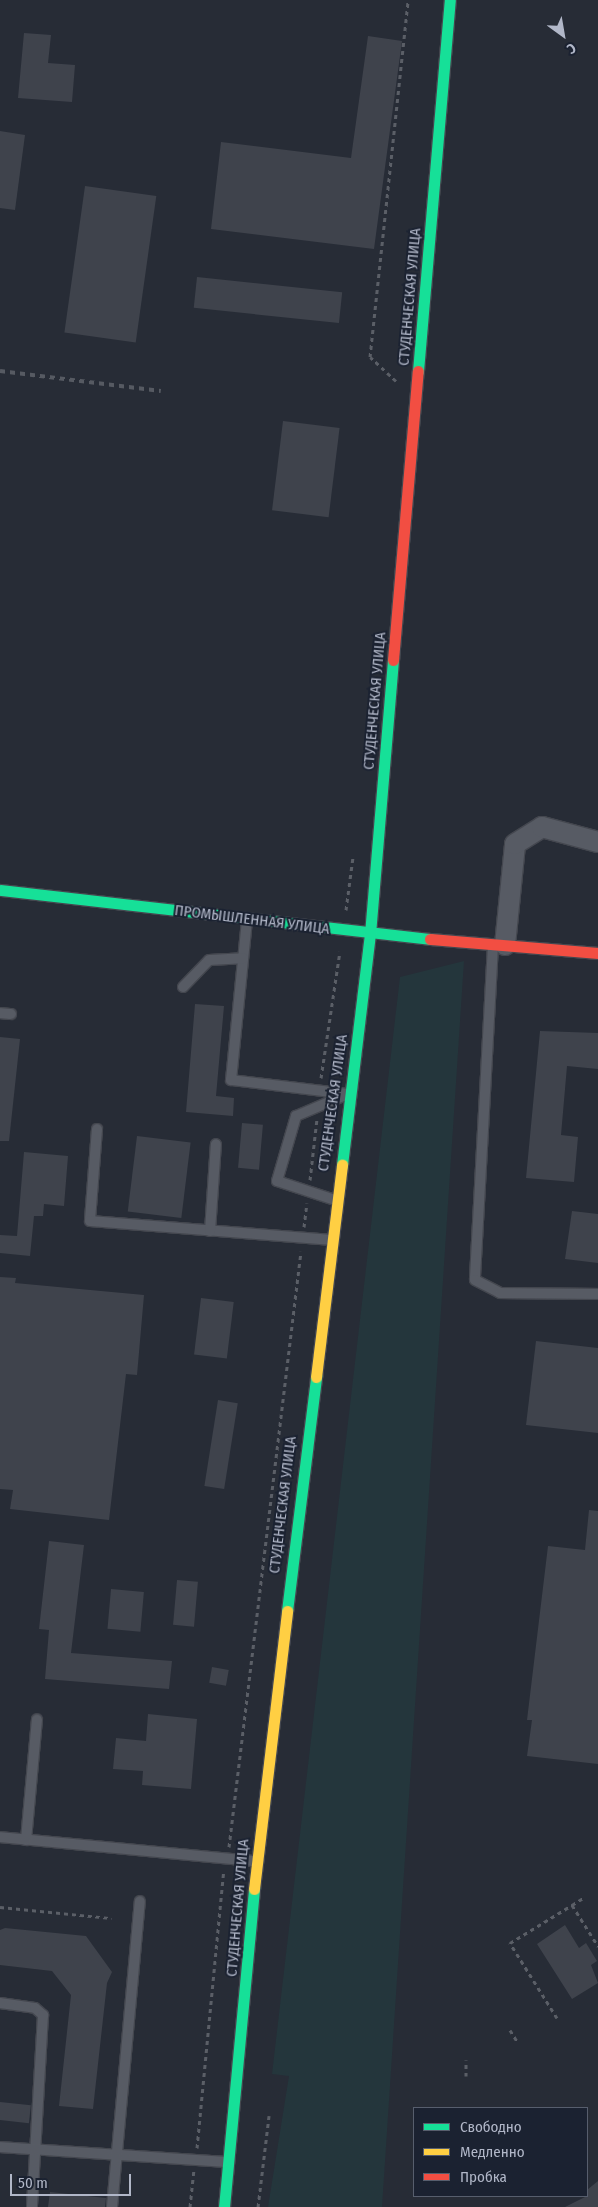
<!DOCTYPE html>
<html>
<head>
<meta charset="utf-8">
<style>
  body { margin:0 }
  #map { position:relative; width:598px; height:2207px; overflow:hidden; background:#272c36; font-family:"Fira Sans Condensed",sans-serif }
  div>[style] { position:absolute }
  .green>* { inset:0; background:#24363c }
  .building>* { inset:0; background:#3f434c; transform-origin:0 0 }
  .path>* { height:3px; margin-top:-1.5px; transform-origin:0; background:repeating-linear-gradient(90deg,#5b5f67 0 4px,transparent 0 8px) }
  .roads { filter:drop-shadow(1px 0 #44474f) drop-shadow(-1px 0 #44474f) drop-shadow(0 1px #44474f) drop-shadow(0 -1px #44474f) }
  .lane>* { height:10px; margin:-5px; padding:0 5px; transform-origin:5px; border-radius:5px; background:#575b64 }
  .street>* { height:20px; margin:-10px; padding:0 10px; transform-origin:10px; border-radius:10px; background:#575b64 }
  .fast>* { height:11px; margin:-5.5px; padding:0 5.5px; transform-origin:5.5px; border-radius:5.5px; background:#16e098 }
  .slow>* { height:11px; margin:-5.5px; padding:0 5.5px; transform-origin:5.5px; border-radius:5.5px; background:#ffcf43 }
  .jam>* { height:11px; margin:-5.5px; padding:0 5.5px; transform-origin:5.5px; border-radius:5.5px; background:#f24e42 }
  .rail>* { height:4px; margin-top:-2px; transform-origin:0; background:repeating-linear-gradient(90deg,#565a62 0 5px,transparent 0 10px) }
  span { translate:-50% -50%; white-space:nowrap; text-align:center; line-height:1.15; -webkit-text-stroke:4px #1b2231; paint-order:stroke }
  .street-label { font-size:15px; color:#b1b7c8 }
  .legend { position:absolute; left:413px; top:2107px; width:175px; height:90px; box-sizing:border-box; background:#1b2231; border:1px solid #575e6d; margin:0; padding:6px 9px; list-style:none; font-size:15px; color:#b1b7c8 }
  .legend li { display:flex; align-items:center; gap:10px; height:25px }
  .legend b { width:25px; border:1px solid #575e6d }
  .north { position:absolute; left:538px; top:10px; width:50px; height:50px; -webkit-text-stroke:4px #1b2231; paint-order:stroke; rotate:148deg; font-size:14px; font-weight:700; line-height:20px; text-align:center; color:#b1b7c8 }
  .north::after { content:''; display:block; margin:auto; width:18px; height:22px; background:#b1b7c8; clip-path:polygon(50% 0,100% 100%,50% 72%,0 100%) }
  .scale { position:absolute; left:10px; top:2174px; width:121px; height:22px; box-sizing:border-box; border:2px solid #b1b7c8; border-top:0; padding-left:6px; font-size:15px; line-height:18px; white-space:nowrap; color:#b1b7c8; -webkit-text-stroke:4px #1b2231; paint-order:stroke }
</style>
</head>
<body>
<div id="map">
  <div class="green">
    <div style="clip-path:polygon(464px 961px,382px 2207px,268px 2207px,289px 2076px,272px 2074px,400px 977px)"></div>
  </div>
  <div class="building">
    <div style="clip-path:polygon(24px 33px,51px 35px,48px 63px,75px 65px,72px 102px,18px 98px)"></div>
    <div style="clip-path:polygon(368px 36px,402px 41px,374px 249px,211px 229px,221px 142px,351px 158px)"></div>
    <div style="clip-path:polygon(0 131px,25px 135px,15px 210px,0 208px)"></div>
    <div style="left:85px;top:186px;width:72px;height:148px;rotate:8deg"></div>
    <div style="left:197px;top:277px;width:146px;height:31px;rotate:6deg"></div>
    <div style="left:283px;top:421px;width:57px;height:90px;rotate:7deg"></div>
    <div style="clip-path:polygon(195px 1004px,224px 1006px,216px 1096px,234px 1098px,233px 1116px,186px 1112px)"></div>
    <div style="clip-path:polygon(540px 1031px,598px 1033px,598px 1069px,567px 1066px,561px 1135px,578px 1137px,574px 1182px,526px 1178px)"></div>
    <div style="clip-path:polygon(0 1037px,20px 1039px,9px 1141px,0 1141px)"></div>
    <div style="left:242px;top:1123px;width:21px;height:45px;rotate:5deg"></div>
    <div style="left:137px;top:1136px;width:54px;height:76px;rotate:7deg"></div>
    <div style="clip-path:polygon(24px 1152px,68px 1156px,64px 1206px,44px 1204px,43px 1216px,34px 1216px,30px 1256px,0 1253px,0 1235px,17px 1236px)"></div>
    <div style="clip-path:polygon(572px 1211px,598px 1214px,598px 1263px,565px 1259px)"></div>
    <div style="clip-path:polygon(0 1277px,16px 1278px,15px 1283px,144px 1295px,137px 1375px,126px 1374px,109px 1520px,10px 1509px,13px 1490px,0 1489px)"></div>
    <div style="left:201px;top:1298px;width:33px;height:57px;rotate:7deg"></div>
    <div style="clip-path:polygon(536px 1341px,598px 1348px,598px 1433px,526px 1425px)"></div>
    <div style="left:218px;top:1400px;width:20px;height:87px;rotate:9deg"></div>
    <div style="clip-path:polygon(589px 1510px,598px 1511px,598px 1764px,527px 1756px,532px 1720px,527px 1720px,548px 1546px,585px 1550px)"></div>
    <div style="clip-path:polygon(49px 1541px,84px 1545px,71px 1653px,172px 1661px,169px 1689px,45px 1679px,49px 1630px,39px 1629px)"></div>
    <div style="left:177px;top:1580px;width:21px;height:45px;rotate:5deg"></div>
    <div style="left:111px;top:1589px;width:33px;height:40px;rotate:5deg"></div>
    <div style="left:212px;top:1667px;width:17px;height:16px;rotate:10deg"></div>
    <div style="clip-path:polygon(148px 1714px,197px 1719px,191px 1789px,142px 1785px,143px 1771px,113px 1769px,116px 1738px,146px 1741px)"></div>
    <div style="clip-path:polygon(565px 1925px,579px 1948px,586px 1943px,597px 1961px,591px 1965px,598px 1983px,572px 1999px,537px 1944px)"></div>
    <div style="clip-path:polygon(5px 1928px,86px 1936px,112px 1972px,107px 1983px,93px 2109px,59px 2106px,71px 1995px,52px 1971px,0 1965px,0 1930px)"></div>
    <div style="left:0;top:2102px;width:31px;height:18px;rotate:6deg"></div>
    <div style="clip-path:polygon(598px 2181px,598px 2207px,565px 2207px,587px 2196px,587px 2190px)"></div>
    <div style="clip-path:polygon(50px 2192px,106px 2198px,105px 2207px,48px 2207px)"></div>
  </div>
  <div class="path">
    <div style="left:396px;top:381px;width:35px;rotate:-137deg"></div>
    <div style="left:370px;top:357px;width:359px;rotate:-83.9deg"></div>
    <div style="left:346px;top:910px;width:53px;rotate:-82.5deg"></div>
    <div style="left:321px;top:1078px;width:128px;rotate:-81.5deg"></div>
    <div style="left:310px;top:1180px;width:61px;rotate:-83.5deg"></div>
    <div style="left:304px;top:1227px;width:24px;rotate:-83deg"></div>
    <div style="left:229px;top:1847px;width:600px;rotate:-83.11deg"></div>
    <div style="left:572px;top:1905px;width:15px;rotate:-32deg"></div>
    <div style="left:0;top:1907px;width:112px;rotate:5.7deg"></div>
    <div style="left:557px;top:2018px;width:89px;rotate:-122.1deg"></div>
    <div style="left:510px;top:1943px;width:73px;rotate:-31.5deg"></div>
    <div style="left:572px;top:1905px;width:49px;rotate:57.6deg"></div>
    <div style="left:510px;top:2030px;width:15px;rotate:58deg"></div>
    <div style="left:466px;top:2076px;width:16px;rotate:-90deg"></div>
    <div style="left:197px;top:2148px;width:279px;rotate:-84.5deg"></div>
    <div style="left:190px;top:2207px;width:36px;rotate:-84deg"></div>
    <div style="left:258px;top:2207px;width:92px;rotate:-83.1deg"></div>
  </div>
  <div class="roads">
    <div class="lane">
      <div style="left:247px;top:920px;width:161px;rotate:95.7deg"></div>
      <div style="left:231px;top:1080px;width:119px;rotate:6.8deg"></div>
      <div style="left:493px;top:945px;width:335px;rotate:93.1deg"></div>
      <div style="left:475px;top:1280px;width:28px;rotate:27deg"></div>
      <div style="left:500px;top:1293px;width:98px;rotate:0.6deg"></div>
      <div style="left:183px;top:987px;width:37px;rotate:-46deg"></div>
      <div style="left:209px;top:960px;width:34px;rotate:-3deg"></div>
      <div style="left:0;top:1013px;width:11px;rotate:5deg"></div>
      <div style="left:97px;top:1129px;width:92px;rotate:94.4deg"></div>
      <div style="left:90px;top:1221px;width:240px;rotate:4.5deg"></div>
      <div style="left:335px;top:1200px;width:61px;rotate:-161.9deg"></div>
      <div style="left:277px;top:1181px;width:68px;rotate:-73.7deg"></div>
      <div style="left:296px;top:1116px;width:56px;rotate:-22.9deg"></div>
      <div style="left:210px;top:1231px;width:87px;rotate:-86.1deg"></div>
      <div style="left:0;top:1837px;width:257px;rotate:5.4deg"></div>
      <div style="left:26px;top:1840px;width:121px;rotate:-84.8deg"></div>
      <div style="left:0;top:2003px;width:35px;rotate:8deg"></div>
      <div style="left:35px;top:2008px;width:11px;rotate:41deg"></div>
      <div style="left:43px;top:2015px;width:192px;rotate:93.3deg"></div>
      <div style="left:0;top:2147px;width:226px;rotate:3.8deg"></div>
      <div style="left:112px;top:2207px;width:307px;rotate:-84.8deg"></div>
    </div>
    <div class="street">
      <div style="left:505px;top:945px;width:101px;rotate:-84.3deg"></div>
      <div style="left:515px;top:844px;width:32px;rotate:-32deg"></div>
      <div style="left:542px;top:827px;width:58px;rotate:15deg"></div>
    </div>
    <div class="fast">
      <div style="left:418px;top:371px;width:372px;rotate:-85.1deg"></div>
      <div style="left:0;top:890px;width:433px;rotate:6.5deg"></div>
      <div style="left:342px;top:1165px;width:233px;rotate:-83.1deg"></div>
      <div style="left:370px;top:934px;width:275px;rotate:-85.2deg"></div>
      <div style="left:287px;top:1611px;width:236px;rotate:-82.9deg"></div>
      <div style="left:224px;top:2207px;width:319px;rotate:-84.6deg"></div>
    </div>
    <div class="slow">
      <div style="left:316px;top:1377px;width:214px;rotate:-83deg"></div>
      <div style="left:254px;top:1889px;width:280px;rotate:-83.2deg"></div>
    </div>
    <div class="jam">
      <div style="left:393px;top:660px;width:290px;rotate:-85.1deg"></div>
      <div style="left:430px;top:939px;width:169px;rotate:4.8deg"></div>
    </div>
  </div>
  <div class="rail">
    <div style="left:0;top:371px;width:162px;rotate:7.1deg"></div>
  </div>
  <div class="street-label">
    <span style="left:410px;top:297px;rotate:-85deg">СТУДЕНЧЕСКАЯ УЛИЦА</span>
    <span style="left:375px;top:701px;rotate:-85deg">СТУДЕНЧЕСКАЯ УЛИЦА</span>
    <span style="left:252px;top:920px;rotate:7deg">ПРОМЫШЛЕННАЯ УЛИЦА</span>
    <span style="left:333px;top:1103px;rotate:-82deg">СТУДЕНЧЕСКАЯ УЛИЦА</span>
    <span style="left:283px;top:1505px;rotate:-83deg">СТУДЕНЧЕСКАЯ УЛИЦА</span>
    <span style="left:238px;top:1908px;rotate:-85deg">СТУДЕНЧЕСКАЯ УЛИЦА</span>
  </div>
  <ul class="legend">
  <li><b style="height:6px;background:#16e098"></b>Свободно</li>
  <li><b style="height:6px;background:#ffcf43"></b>Медленно</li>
  <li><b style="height:6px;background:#f24e42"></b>Пробка</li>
  </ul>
  <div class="north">С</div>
  <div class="scale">50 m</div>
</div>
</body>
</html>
